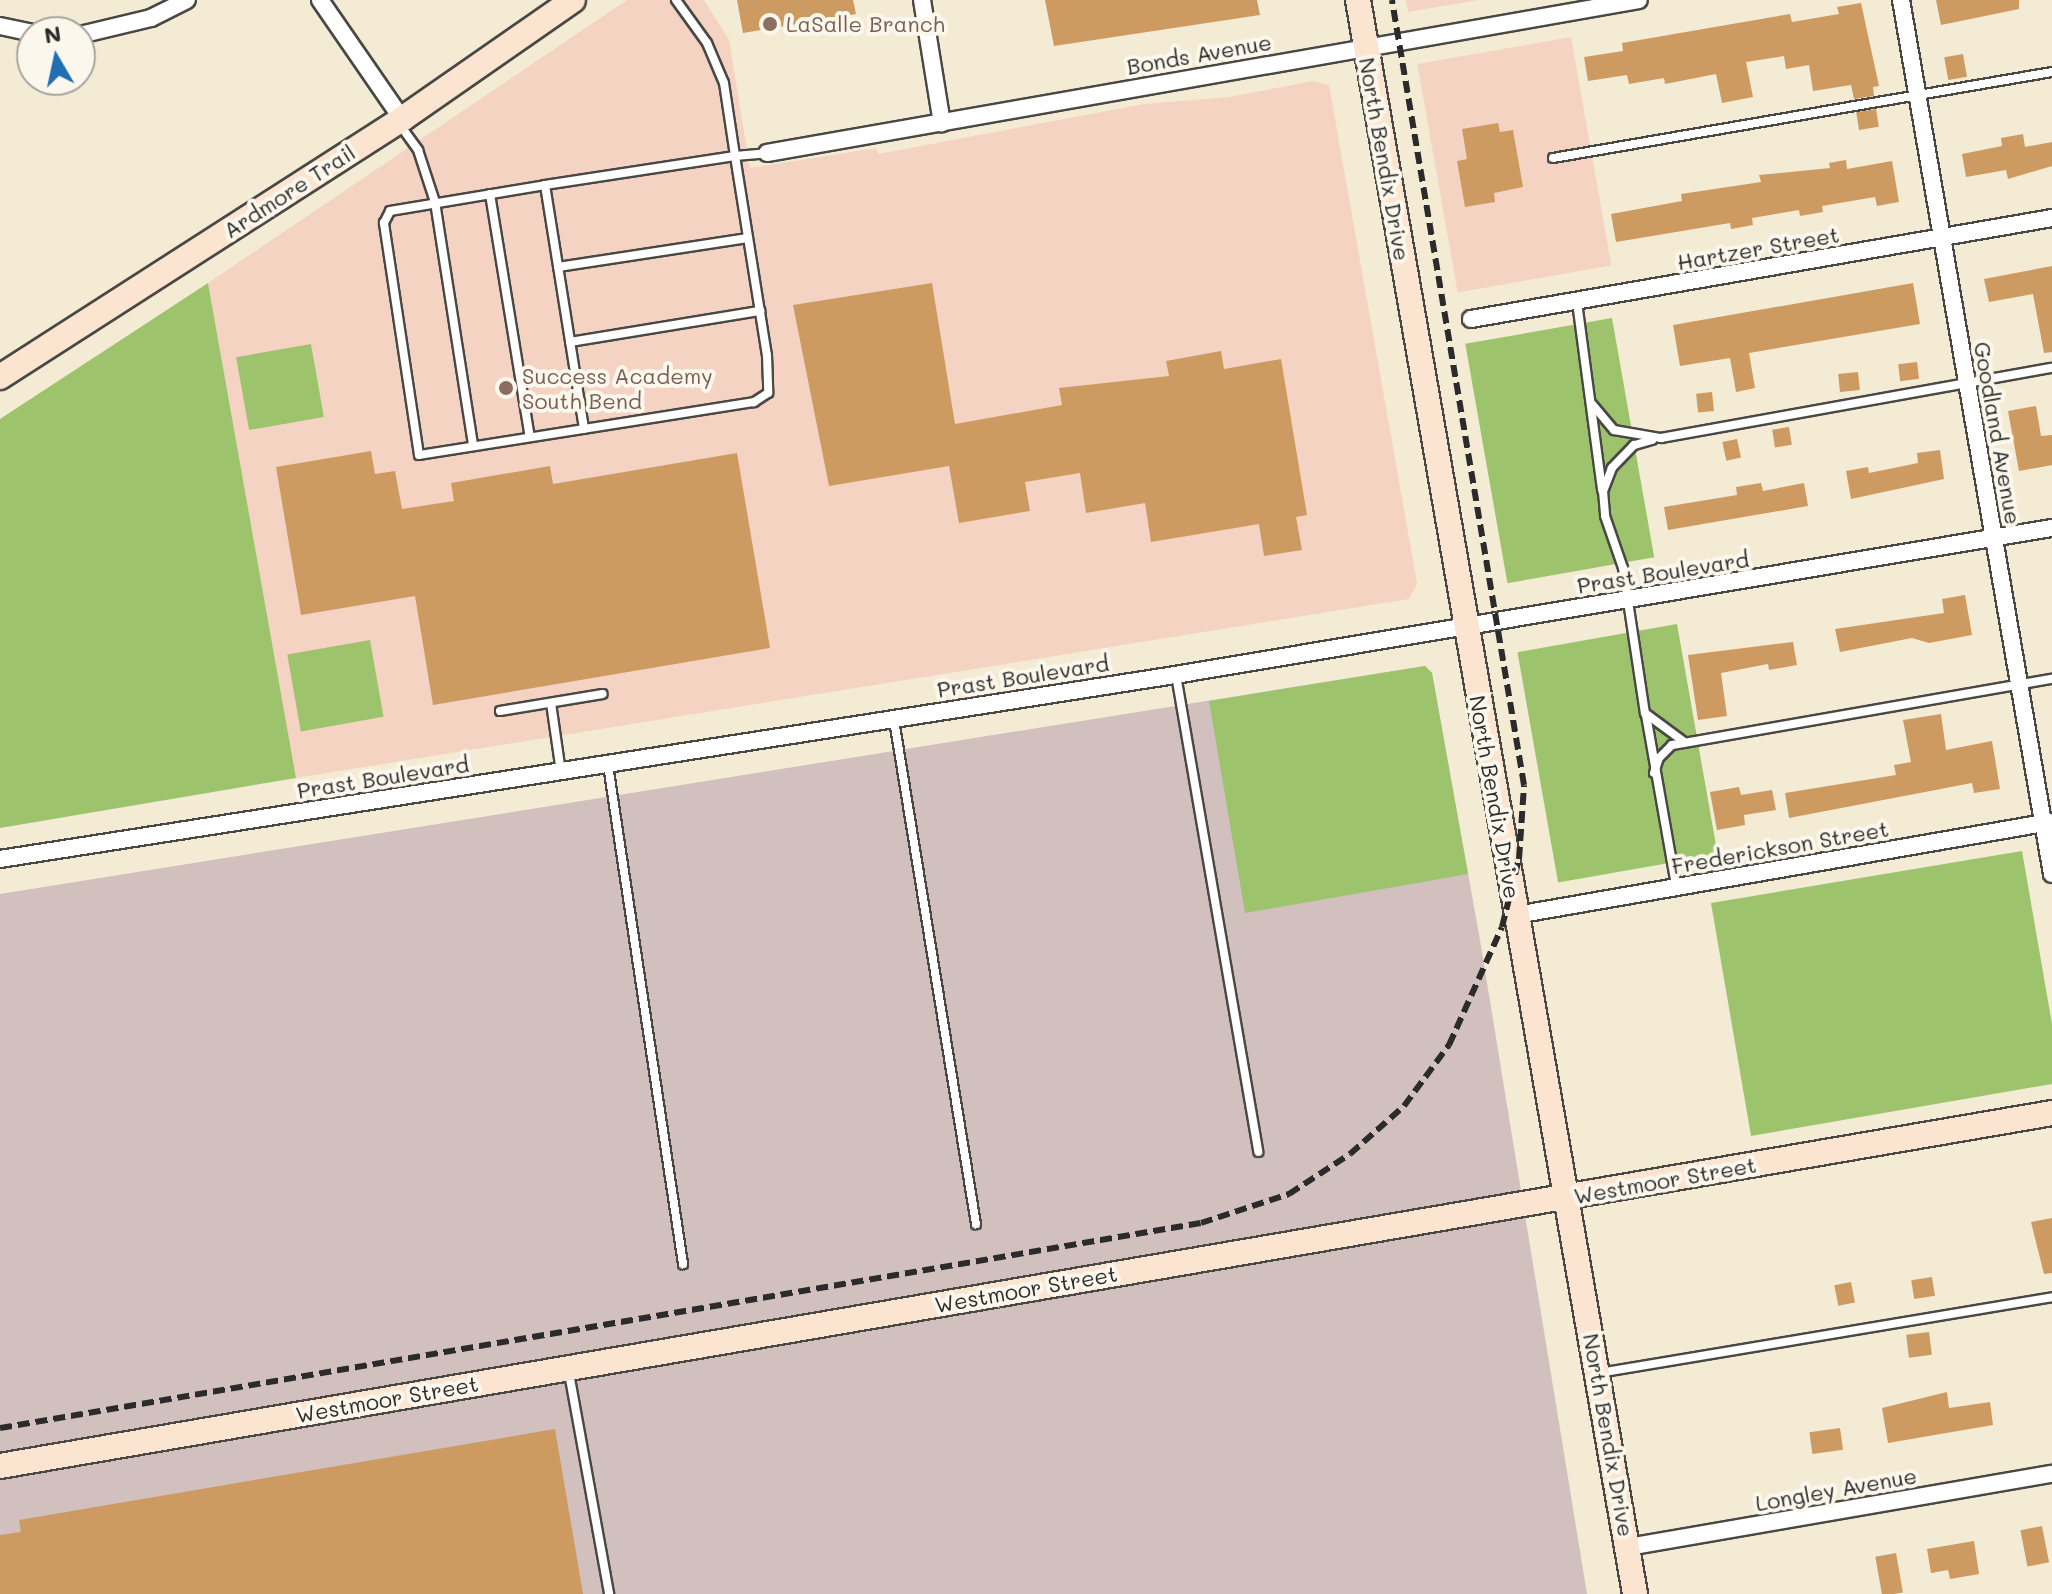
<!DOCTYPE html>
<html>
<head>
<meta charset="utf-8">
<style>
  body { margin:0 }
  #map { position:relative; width:2052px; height:1594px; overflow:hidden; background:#f4ebd4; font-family:Mali,sans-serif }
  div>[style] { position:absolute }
  .built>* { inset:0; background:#f5d3c2; transform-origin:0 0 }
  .industrial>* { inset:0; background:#d1c0bd }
  .green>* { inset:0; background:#9ec36d; transform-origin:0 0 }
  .building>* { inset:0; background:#cd9b61; transform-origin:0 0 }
  .roads { filter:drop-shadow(2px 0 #494844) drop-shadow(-2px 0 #494844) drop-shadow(0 2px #494844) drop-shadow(0 -2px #494844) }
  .lane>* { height:8px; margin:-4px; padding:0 4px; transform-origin:4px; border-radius:4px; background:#fff }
  .street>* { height:16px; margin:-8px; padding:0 8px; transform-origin:8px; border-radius:8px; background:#fff }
  .secondary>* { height:24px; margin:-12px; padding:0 12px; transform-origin:12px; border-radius:12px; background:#fce5d0 }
  .rail>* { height:6px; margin-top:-3px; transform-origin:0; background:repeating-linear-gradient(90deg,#2b2b2b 0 12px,transparent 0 18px) }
  .dots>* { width:22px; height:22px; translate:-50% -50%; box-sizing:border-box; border:4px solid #fbf7ec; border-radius:50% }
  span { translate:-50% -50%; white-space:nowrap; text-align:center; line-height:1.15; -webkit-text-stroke:8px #fbf7ec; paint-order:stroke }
  .education-label { font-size:22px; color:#785e54 }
  .left { translate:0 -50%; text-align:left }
  .street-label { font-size:22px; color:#2b2b2b }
  .north { position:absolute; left:16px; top:16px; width:80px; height:80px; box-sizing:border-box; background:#fbf7ec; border:2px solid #a8a59f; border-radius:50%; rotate:351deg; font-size:22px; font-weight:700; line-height:32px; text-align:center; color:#2b2b2b }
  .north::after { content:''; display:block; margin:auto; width:28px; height:36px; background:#1f6fb2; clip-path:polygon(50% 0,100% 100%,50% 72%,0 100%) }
</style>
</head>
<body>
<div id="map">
  <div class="built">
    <div style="clip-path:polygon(627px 0,704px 0,729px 40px,750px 168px,876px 148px,878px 154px,1144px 104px,1229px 97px,1313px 81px,1329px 85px,1417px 583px,1409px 599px,296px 778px,208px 283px)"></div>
    <div style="clip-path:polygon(1406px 0,1478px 0,1408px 12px)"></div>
    <div style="left:1571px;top:37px;width:232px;height:156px;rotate:80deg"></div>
  </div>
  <div class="industrial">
    <div style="clip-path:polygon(1425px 666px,1432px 673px,1480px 940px,1587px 1594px,0 1594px,0 894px)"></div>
  </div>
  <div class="green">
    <div style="clip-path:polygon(208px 283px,296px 778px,0 828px,0 419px)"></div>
    <div style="left:1612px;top:318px;width:243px;height:149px;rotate:80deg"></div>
    <div style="left:311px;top:344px;width:74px;height:76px;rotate:80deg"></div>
    <div style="left:1677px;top:624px;width:234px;height:162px;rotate:80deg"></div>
    <div style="left:370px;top:640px;width:78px;height:84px;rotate:80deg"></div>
    <div style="clip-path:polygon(1425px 666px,1432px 673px,1468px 874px,1245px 913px,1209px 701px)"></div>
    <div style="clip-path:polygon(2022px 851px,2052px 1024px,2052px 1084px,1751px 1136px,1711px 903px)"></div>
  </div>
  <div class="building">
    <div style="clip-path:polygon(737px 0,853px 0,856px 14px,743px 33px)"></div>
    <div style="clip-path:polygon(1045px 0,1257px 0,1260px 15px,1054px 46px)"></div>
    <div style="clip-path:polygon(1936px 0,2019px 0,2019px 9px,1941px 25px)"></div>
    <div style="clip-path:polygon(1861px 3px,1879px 86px,1873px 87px,1874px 96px,1854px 99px,1851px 85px,1813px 91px,1809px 65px,1786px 69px,1784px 56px,1746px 62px,1753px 97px,1722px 103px,1716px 74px,1665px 84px,1664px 78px,1629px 84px,1627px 75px,1588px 81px,1584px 57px,1623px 51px,1622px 43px,1790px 14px,1792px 22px,1839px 14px,1837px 7px)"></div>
    <div style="left:1963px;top:54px;width:23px;height:19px;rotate:80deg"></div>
    <div style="left:1876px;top:109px;width:18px;height:20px;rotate:81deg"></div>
    <div style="clip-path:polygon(1498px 123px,1500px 132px,1513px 130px,1523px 187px,1494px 193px,1495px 202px,1465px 207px,1457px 161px,1467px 159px,1462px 129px)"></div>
    <div style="clip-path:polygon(2023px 134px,2025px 147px,2052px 142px,2052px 166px,2008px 179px,2006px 170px,1966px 177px,1962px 154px,2002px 146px,2001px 138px)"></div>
    <div style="clip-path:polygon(1846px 160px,1847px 169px,1892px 161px,1899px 202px,1877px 206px,1875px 197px,1822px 206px,1823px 212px,1800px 216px,1799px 210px,1752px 218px,1753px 225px,1731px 229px,1730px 223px,1616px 242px,1611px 214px,1682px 201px,1681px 194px,1761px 182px,1759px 175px,1830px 168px,1829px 163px)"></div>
    <div style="clip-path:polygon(2052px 266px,2052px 352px,2044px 353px,2033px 294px,1989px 302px,1984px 279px)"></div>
    <div style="clip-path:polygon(932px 283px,955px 424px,1062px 405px,1059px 388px,1169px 376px,1166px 361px,1221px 351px,1224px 369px,1281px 359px,1307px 515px,1296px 517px,1302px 550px,1264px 556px,1259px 524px,1151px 542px,1145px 503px,1086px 513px,1080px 473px,1025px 482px,1030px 511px,959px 523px,949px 466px,829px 486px,793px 305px)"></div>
    <div style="clip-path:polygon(1913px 283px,1920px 324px,1749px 353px,1755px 388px,1736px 392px,1730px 358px,1680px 366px,1673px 325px)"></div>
    <div style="left:1917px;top:362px;width:17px;height:19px;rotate:83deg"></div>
    <div style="left:1858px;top:372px;width:18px;height:20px;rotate:84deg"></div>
    <div style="left:1712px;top:392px;width:19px;height:16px;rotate:84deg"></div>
    <div style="clip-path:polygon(2036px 406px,2041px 436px,2052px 435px,2052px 465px,2019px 471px,2008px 411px)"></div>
    <div style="left:1789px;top:427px;width:18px;height:17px;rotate:81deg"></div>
    <div style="left:1737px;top:439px;width:19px;height:15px;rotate:78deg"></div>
    <div style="clip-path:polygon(1940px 450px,1944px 479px,1851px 499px,1846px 471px,1868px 467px,1869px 473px,1918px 463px,1917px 453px)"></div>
    <div style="clip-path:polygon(371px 451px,375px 474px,395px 471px,402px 509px,454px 501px,451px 483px,550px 466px,553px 484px,737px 453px,770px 648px,433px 705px,415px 596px,301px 615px,276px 467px)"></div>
    <div style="clip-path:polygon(1761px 483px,1763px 491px,1804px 483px,1808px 506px,1668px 530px,1664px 507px,1737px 495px,1736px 487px)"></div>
    <div style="clip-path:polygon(1965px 595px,1972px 635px,1929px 643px,1912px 638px,1840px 652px,1835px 629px,1944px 613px,1942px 599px)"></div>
    <div style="clip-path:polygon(1793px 642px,1797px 665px,1769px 670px,1768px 664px,1721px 673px,1727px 716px,1698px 720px,1688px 655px)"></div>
    <div style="clip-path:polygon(1941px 714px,1946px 750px,1992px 741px,2000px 789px,1974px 793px,1972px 783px,1789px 818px,1785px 793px,1896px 775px,1894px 765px,1911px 762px,1903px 720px)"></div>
    <div style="clip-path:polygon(1739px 787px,1741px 795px,1772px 790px,1776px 810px,1744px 815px,1745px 825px,1717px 830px,1710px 792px)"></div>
    <div style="clip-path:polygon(2052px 1218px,2052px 1273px,2044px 1274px,2031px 1222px)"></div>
    <div style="left:1932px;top:1277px;width:19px;height:21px;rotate:81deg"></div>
    <div style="left:1851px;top:1282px;width:21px;height:17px;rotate:79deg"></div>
    <div style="left:1929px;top:1332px;width:23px;height:23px;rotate:83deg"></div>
    <div style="clip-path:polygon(1947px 1392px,1949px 1408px,1990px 1402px,1993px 1425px,1888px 1443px,1882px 1408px)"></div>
    <div style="left:1840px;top:1428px;width:22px;height:31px;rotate:82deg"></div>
    <div style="clip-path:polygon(555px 1429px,583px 1594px,0 1594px,0 1535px,21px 1532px,19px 1520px)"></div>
    <div style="left:2042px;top:1526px;width:37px;height:22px;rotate:79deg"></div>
    <div style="clip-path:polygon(1974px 1541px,1979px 1574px,1950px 1579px,1948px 1570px,1931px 1573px,1927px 1549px)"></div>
    <div style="left:1896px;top:1553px;width:40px;height:21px;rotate:80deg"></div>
  </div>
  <div class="roads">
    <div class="lane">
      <div style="left:676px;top:0;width:53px;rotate:54.2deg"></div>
      <div style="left:707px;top:43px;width:43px;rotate:67deg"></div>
      <div style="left:724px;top:83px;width:74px;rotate:81.4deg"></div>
      <div style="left:735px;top:156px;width:202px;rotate:80.9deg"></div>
      <div style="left:767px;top:355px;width:38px;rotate:88deg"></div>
      <div style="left:768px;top:393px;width:17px;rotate:147deg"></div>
      <div style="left:754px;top:402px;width:339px;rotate:171deg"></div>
      <div style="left:419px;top:455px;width:235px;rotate:-98.6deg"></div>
      <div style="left:384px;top:223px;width:13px;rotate:-63deg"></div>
      <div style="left:390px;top:211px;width:157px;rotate:-9.5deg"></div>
      <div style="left:545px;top:185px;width:192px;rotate:-8.7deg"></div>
      <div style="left:735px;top:156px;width:32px;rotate:-5deg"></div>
      <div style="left:400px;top:125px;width:31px;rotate:54deg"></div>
      <div style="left:418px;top:150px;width:55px;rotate:71.9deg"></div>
      <div style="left:435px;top:202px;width:247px;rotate:81.1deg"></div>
      <div style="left:1553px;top:158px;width:506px;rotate:-9.78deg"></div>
      <div style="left:545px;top:185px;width:247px;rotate:80.9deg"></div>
      <div style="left:490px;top:194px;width:246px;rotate:80.7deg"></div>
      <div style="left:558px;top:267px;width:192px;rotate:-8.7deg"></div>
      <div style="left:1577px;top:302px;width:190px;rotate:82.4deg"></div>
      <div style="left:570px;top:342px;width:193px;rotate:-9.3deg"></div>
      <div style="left:1592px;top:404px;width:34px;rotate:50deg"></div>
      <div style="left:1614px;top:430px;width:48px;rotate:9.7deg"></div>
      <div style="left:1661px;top:438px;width:397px;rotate:-10.2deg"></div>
      <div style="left:1652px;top:440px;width:19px;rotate:164deg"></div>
      <div style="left:1634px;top:445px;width:32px;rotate:134deg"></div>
      <div style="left:1612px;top:468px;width:25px;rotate:111deg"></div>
      <div style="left:1603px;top:491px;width:25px;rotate:85deg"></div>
      <div style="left:1605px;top:516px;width:55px;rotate:70.9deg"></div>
      <div style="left:1623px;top:568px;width:147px;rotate:81.4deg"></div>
      <div style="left:1645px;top:713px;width:47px;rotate:36.4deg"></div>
      <div style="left:1176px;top:675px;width:484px;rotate:80.2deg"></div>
      <div style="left:551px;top:703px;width:70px;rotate:81.8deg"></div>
      <div style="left:500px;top:711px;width:104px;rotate:-9.4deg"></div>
      <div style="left:1646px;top:715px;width:174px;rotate:80deg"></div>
      <div style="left:894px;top:720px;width:511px;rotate:80.76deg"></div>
      <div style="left:608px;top:765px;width:505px;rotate:81.45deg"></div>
      <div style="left:1654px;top:773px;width:16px;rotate:-72deg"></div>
      <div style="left:1659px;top:758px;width:18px;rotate:-45deg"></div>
      <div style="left:1672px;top:745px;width:386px;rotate:-9.9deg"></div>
      <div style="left:569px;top:1373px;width:225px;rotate:79.7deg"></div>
      <div style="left:1599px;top:1373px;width:459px;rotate:-9.5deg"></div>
    </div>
    <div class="street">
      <div style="left:320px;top:0;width:145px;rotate:55.4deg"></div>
      <div style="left:922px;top:0;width:125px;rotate:80.8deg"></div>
      <div style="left:1901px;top:0;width:887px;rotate:80.2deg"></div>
      <div style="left:0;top:26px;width:33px;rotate:12deg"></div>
      <div style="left:80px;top:35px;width:73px;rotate:-13.5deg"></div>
      <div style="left:151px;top:18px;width:40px;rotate:-26.6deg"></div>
      <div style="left:767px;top:153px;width:885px;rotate:-9.95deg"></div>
      <div style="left:1471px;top:319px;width:590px;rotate:-9.86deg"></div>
      <div style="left:0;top:859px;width:1195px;rotate:-8.9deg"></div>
      <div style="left:1181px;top:674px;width:883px;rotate:-9.52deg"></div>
      <div style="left:1516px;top:915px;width:542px;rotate:-9.88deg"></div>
      <div style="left:1628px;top:1547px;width:430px;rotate:-9.8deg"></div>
    </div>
    <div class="secondary">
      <div style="left:1358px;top:0;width:1618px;rotate:80.14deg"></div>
      <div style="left:0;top:377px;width:478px;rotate:-32.7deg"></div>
      <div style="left:402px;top:119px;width:208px;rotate:-34.8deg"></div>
      <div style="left:0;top:1466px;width:2082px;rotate:-9.76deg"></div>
    </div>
  </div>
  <div class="rail">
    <div style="left:0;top:1428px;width:1218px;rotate:-9.69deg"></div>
    <div style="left:1201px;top:1223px;width:93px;rotate:-18.2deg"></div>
    <div style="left:1289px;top:1194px;width:73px;rotate:-33.3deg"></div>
    <div style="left:1350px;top:1154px;width:72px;rotate:-41.6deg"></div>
    <div style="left:1404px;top:1106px;width:76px;rotate:-53.6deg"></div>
    <div style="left:1449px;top:1045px;width:129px;rotate:-65.8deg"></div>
    <div style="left:1502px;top:927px;width:70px;rotate:-76deg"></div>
    <div style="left:1519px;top:859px;width:74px;rotate:-86.1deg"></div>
    <div style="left:1524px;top:785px;width:796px;rotate:-99.55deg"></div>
  </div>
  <div class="dots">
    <div style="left:770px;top:24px;background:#8d6e63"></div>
    <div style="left:506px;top:388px;background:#8d6e63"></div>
  </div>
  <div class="education-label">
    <span class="left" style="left:786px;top:24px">LaSalle Branch</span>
    <span class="left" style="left:522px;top:388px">Success Academy<br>South Bend</span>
  </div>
  <div class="street-label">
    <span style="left:1199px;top:54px;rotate:-10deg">Bonds Avenue</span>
    <span style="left:1385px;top:159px;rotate:80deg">North Bendix Drive</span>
    <span style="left:289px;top:191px;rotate:-33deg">Ardmore Trail</span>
    <span style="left:1758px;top:248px;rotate:-10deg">Hartzer Street</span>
    <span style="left:1998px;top:433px;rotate:80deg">Goodland Avenue</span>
    <span style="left:1663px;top:572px;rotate:-9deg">Prast Boulevard</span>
    <span style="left:1023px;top:676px;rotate:-9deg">Prast Boulevard</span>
    <span style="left:383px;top:777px;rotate:-9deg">Prast Boulevard</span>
    <span style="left:1495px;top:797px;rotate:80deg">North Bendix Drive</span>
    <span style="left:1780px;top:847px;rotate:-10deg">Frederickson Street</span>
    <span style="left:1665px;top:1180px;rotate:-10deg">Westmoor Street</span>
    <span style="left:1026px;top:1289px;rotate:-10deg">Westmoor Street</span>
    <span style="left:387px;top:1399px;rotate:-10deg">Westmoor Street</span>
    <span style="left:1609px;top:1435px;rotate:80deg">North Bendix Drive</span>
    <span style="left:1836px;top:1489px;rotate:-10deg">Longley Avenue</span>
  </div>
  <div class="north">N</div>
</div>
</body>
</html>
